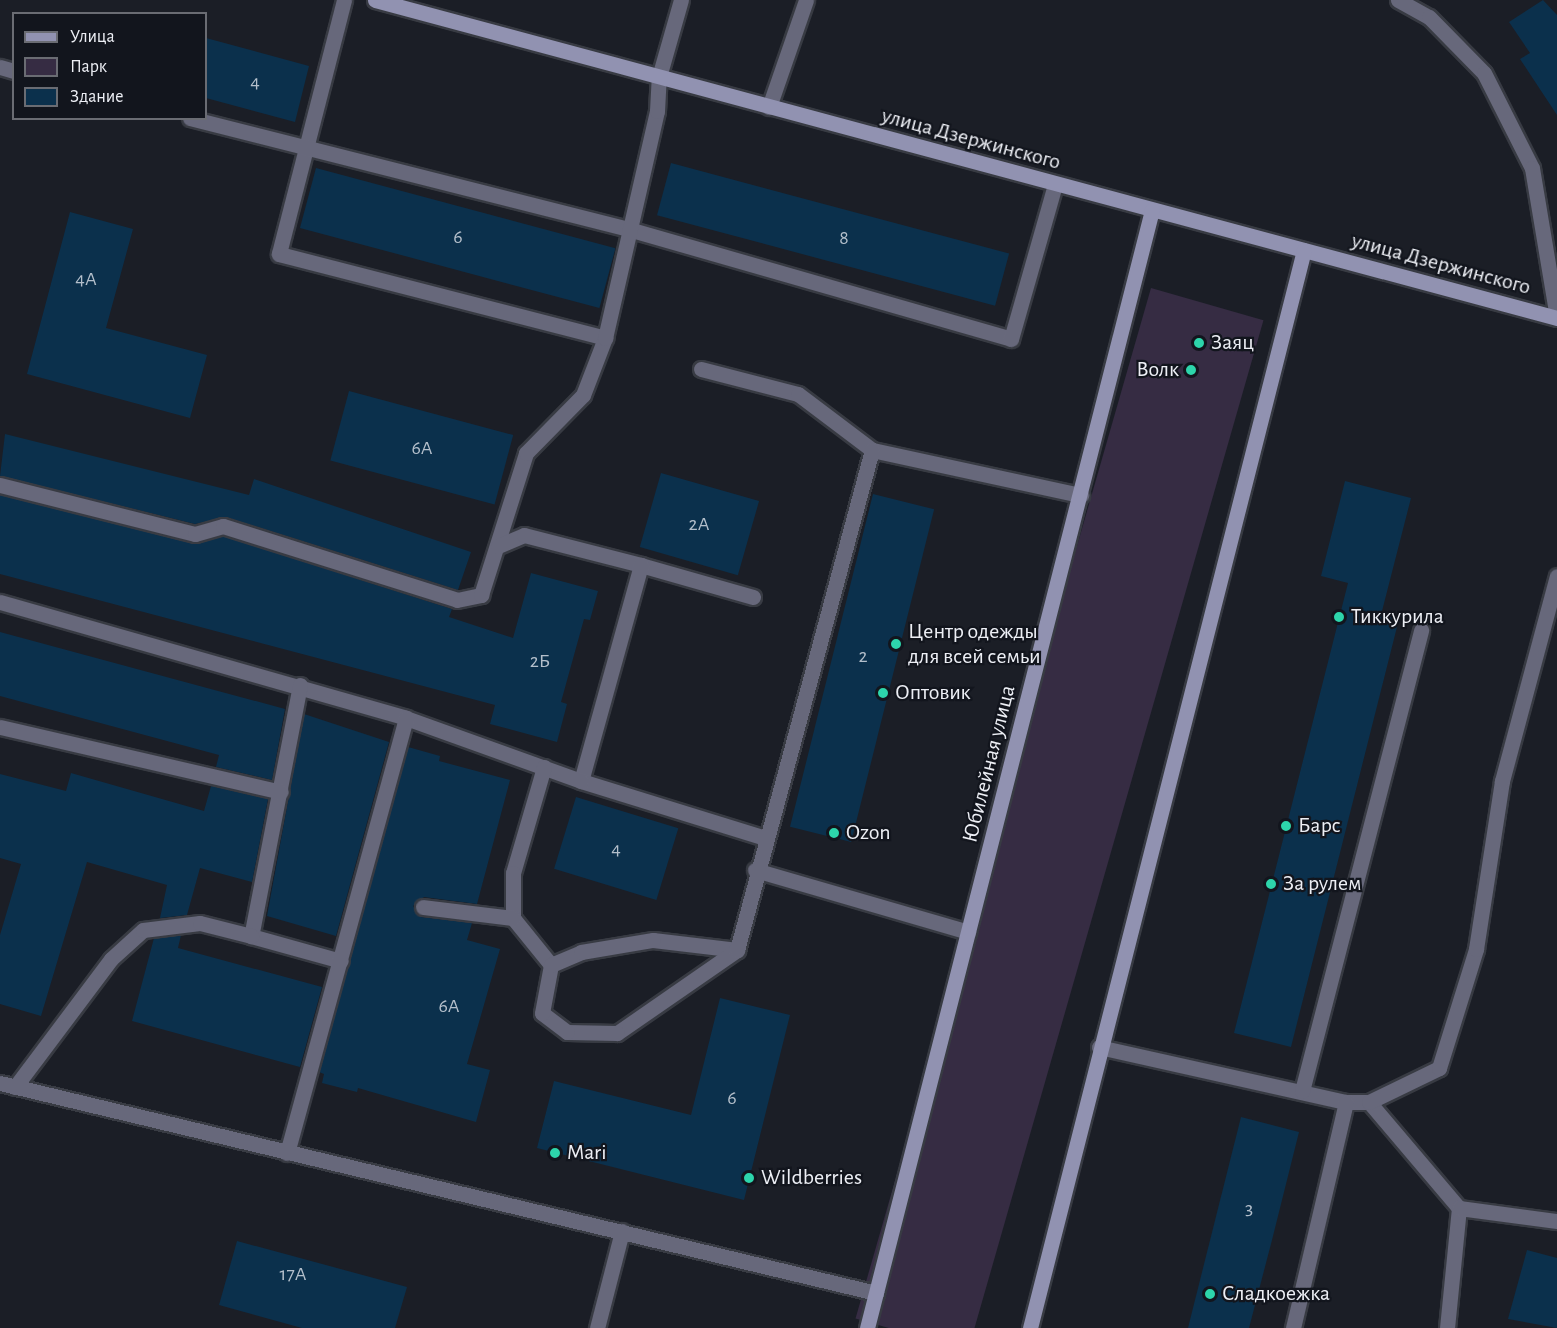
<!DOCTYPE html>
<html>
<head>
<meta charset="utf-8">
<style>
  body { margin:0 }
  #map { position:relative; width:1557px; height:1328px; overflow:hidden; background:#1b1e26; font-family:"Alegreya Sans",sans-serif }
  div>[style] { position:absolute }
  .green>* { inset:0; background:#362c43; transform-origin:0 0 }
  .building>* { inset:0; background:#0b304c; transform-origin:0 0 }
  .roads { filter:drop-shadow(2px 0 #383b43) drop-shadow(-2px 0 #383b43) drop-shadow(0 2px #383b43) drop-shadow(0 -2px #383b43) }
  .service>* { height:15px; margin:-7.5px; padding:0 7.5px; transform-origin:7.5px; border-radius:7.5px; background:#67687b }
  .minor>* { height:15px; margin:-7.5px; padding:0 7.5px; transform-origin:7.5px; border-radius:7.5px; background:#67687b }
  .secondary>* { height:15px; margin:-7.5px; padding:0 7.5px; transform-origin:7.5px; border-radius:7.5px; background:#9192b1 }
  .dots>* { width:16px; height:16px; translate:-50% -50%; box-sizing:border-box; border:3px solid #12151d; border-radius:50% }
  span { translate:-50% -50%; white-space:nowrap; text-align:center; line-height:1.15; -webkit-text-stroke:4.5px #12151d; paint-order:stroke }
  .number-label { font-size:20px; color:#b4bfcb }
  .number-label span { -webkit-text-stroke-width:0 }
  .street-label { font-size:22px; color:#edeff5 }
  .poi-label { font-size:22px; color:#edeff5 }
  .left { translate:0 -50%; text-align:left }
  .right { translate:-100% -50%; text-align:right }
  .legend { position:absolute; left:12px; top:12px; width:195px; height:108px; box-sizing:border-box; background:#12151d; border:2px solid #6a6c73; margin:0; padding:8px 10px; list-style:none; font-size:18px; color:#edeff5 }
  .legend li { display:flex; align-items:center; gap:12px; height:30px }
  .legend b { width:30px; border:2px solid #6a6c73 }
</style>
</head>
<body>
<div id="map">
  <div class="green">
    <div style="left:1151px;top:288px;width:117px;height:1072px;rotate:16deg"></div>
  </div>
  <div class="building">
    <div style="clip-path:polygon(1543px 0,1557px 15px,1557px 115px,1520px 59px,1530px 53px,1509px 22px)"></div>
    <div style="clip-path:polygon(206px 38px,309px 66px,295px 122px,206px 98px)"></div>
    <div style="left:671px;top:163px;width:350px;height:54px;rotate:15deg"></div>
    <div style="left:316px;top:168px;width:310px;height:62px;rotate:15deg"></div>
    <div style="clip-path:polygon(70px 212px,133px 229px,106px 328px,207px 355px,190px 418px,27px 374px)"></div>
    <div style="left:349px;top:391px;width:170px;height:72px;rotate:15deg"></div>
    <div style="clip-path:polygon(5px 434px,249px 495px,254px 479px,471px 552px,458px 590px,226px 517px,195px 524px,0 476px)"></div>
    <div style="left:661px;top:473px;width:102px;height:77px;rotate:16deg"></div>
    <div style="clip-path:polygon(1345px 481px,1411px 498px,1381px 615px,1399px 619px,1291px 1047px,1234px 1033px,1348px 583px,1321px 576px)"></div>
    <div style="left:873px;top:494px;width:63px;height:343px;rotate:14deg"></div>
    <div style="clip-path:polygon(0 495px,193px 543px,223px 536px,452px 609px,449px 617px,513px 638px,531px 573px,598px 591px,590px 620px,584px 619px,561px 702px,567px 704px,557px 742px,490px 724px,495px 705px,0 574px)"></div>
    <div style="clip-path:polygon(0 632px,285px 709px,272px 780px,216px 767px,219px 755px,0 696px)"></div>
    <div style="clip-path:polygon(304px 714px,389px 742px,336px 936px,267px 916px)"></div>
    <div style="clip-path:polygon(408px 747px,440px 756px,439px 761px,510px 780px,477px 904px,424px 897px,413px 906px,421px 917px,472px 923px,467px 940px,500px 949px,467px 1064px,490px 1070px,476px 1122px,358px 1088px,357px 1092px,322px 1083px,324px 1074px,319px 1072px)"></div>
    <div style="clip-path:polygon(71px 773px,204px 811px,211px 786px,268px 799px,252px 882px,200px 868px,187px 915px,160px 918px,167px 885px,87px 862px,41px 1016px,0 1004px,0 935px,21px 864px,0 858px,0 774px,66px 791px)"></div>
    <div style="left:576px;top:797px;width:107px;height:75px;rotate:17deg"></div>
    <div style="clip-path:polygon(181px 935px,178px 948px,322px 987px,300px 1067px,132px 1021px,154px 938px)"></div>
    <div style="clip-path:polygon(720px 998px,790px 1015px,744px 1200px,537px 1148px,554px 1081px,691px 1115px)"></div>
    <div style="clip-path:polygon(1241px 1117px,1299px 1132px,1272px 1240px,1249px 1328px,1188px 1328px)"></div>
    <div style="clip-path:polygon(237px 1241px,407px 1287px,395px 1328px,302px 1328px,219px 1305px)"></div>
    <div style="clip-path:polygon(1527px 1250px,1557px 1258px,1557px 1328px,1508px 1319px)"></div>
  </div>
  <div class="roads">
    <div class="service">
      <div style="left:344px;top:0;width:262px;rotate:104.4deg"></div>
      <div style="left:279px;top:254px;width:337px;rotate:14.4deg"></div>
      <div style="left:1398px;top:0;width:35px;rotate:29deg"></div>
      <div style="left:1429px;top:17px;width:78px;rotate:45.5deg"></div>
      <div style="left:1484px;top:73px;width:106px;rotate:63.2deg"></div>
      <div style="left:1532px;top:168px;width:152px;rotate:80.5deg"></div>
      <div style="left:0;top:67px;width:15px;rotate:16deg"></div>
      <div style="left:769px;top:107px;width:113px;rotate:-70.9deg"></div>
      <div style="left:190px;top:118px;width:456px;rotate:14.2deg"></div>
      <div style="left:632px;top:230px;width:394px;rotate:16deg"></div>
      <div style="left:1011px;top:339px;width:160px;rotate:-74.1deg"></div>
      <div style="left:701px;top:369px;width:100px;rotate:14.5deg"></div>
      <div style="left:798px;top:394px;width:93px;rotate:37.1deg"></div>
      <div style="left:872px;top:450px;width:214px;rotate:12.2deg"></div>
      <div style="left:0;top:485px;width:201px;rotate:14.1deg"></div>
      <div style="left:195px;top:534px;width:29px;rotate:-16deg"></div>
      <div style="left:223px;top:526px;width:245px;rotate:17.5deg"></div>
      <div style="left:457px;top:600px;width:25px;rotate:-12deg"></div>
      <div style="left:481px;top:595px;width:149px;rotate:-72.4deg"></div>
      <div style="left:526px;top:453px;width:81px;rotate:-45.5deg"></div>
      <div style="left:583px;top:395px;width:61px;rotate:-68.9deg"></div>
      <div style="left:605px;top:338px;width:233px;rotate:-77.1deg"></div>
      <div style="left:657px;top:111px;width:34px;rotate:-87deg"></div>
      <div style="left:498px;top:546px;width:28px;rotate:-23deg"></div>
      <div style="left:524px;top:535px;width:121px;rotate:14.4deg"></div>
      <div style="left:753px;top:597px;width:116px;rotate:-164.1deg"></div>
      <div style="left:641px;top:565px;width:224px;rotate:105.5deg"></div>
      <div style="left:581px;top:781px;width:193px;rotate:17.2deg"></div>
      <div style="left:0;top:602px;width:422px;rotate:15.9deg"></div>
      <div style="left:406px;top:718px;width:186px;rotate:19.8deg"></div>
      <div style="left:300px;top:685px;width:256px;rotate:101deg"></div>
      <div style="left:251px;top:936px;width:93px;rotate:15.5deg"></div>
      <div style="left:0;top:727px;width:288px;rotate:13deg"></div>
      <div style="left:544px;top:767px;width:110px;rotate:106.3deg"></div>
      <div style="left:513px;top:873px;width:45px;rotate:90deg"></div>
      <div style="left:513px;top:918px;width:60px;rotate:51deg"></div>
      <div style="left:755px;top:870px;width:222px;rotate:16.2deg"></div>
      <div style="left:423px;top:907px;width:91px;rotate:7deg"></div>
      <div style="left:653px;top:940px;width:85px;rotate:6.8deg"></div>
      <div style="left:737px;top:950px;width:146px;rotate:145.3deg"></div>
      <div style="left:617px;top:1033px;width:50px;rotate:-178.9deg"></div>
      <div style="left:567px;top:1032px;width:31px;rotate:-143deg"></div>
      <div style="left:542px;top:1013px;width:49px;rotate:-79.4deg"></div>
      <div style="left:551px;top:965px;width:33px;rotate:-23deg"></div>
      <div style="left:581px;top:952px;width:73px;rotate:-9.5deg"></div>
      <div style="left:737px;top:950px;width:518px;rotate:-74.89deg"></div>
      <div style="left:1099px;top:1047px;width:253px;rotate:12.6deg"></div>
      <div style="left:1346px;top:1102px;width:23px"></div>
      <div style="left:1369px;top:1102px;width:139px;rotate:49.7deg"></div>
      <div style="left:15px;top:1087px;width:160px;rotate:-53.1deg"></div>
      <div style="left:111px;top:959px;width:43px;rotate:-42.2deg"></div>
      <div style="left:143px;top:930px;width:57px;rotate:-7deg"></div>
      <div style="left:200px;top:923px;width:53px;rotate:14.3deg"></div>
      <div style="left:1302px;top:1091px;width:476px;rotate:-75.5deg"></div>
      <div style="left:1369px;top:1102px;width:78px;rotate:-25.9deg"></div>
      <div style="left:1439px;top:1068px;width:125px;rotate:-72.7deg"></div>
      <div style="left:1476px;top:949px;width:170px;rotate:-81.2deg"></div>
      <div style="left:1502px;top:781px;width:212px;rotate:-75deg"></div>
      <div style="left:287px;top:1153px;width:451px;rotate:-74.7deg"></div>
      <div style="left:597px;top:1328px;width:100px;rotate:-75.5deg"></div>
      <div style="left:1293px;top:1328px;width:232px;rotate:-76.8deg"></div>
      <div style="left:1447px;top:1328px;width:121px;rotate:-84.3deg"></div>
      <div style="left:1459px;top:1208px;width:99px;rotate:7.6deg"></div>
    </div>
    <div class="minor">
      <div style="left:659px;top:77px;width:80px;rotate:-74.1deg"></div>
      <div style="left:0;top:1083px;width:901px;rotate:13.48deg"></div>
    </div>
    <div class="secondary">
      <div style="left:375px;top:0;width:1224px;rotate:15.06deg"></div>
      <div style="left:867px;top:1328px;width:1154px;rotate:-75.7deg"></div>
      <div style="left:1030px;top:1328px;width:1112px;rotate:-75.74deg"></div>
    </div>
  </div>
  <div class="dots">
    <div style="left:1199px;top:343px;background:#2dd5ab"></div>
    <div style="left:1191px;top:370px;background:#2dd5ab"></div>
    <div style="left:1339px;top:617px;background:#2dd5ab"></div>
    <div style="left:896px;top:644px;background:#2dd5ab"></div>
    <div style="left:883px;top:693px;background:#2dd5ab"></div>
    <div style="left:1286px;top:826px;background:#2dd5ab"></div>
    <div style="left:834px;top:833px;background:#2dd5ab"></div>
    <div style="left:1271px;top:884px;background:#2dd5ab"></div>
    <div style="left:555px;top:1153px;background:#2dd5ab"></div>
    <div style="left:749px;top:1178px;background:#2dd5ab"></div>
    <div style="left:1210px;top:1294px;background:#2dd5ab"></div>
  </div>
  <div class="number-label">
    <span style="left:255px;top:82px">4</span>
    <span style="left:458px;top:237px">6</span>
    <span style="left:844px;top:238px">8</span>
    <span style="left:86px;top:279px">4А</span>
    <span style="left:422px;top:448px">6А</span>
    <span style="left:699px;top:524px">2А</span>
    <span style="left:863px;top:656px">2</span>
    <span style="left:540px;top:661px">2Б</span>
    <span style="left:616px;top:849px">4</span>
    <span style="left:449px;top:1006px">6А</span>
    <span style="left:732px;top:1098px">6</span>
    <span style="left:1249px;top:1208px">3</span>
    <span style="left:293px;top:1274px">17А</span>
  </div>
  <div class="street-label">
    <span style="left:971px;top:139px;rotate:15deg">улица Дзержинского</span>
    <span style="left:1441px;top:264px;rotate:15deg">улица Дзержинского</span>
    <span style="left:989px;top:764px;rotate:-76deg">Юбилейная улица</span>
  </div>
  <div class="poi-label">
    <span class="left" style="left:1211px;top:343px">Заяц</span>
    <span class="right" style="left:1179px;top:370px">Волк</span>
    <span class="left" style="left:1351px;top:617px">Тиккурила</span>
    <span class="left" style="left:908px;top:644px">Центр одежды<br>для всей семьи</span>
    <span class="left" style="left:895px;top:693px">Оптовик</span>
    <span class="left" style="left:1298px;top:826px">Барс</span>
    <span class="left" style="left:846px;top:833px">Ozon</span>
    <span class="left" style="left:1283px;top:884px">За рулем</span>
    <span class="left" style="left:567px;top:1153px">Mari</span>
    <span class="left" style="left:761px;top:1178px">Wildberries</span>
    <span class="left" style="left:1222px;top:1294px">Сладкоежка</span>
  </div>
  <ul class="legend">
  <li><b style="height:8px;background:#9192b1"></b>Улица</li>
  <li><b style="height:16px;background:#362c43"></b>Парк</li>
  <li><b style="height:16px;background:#0b304c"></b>Здание</li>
  </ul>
</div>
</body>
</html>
